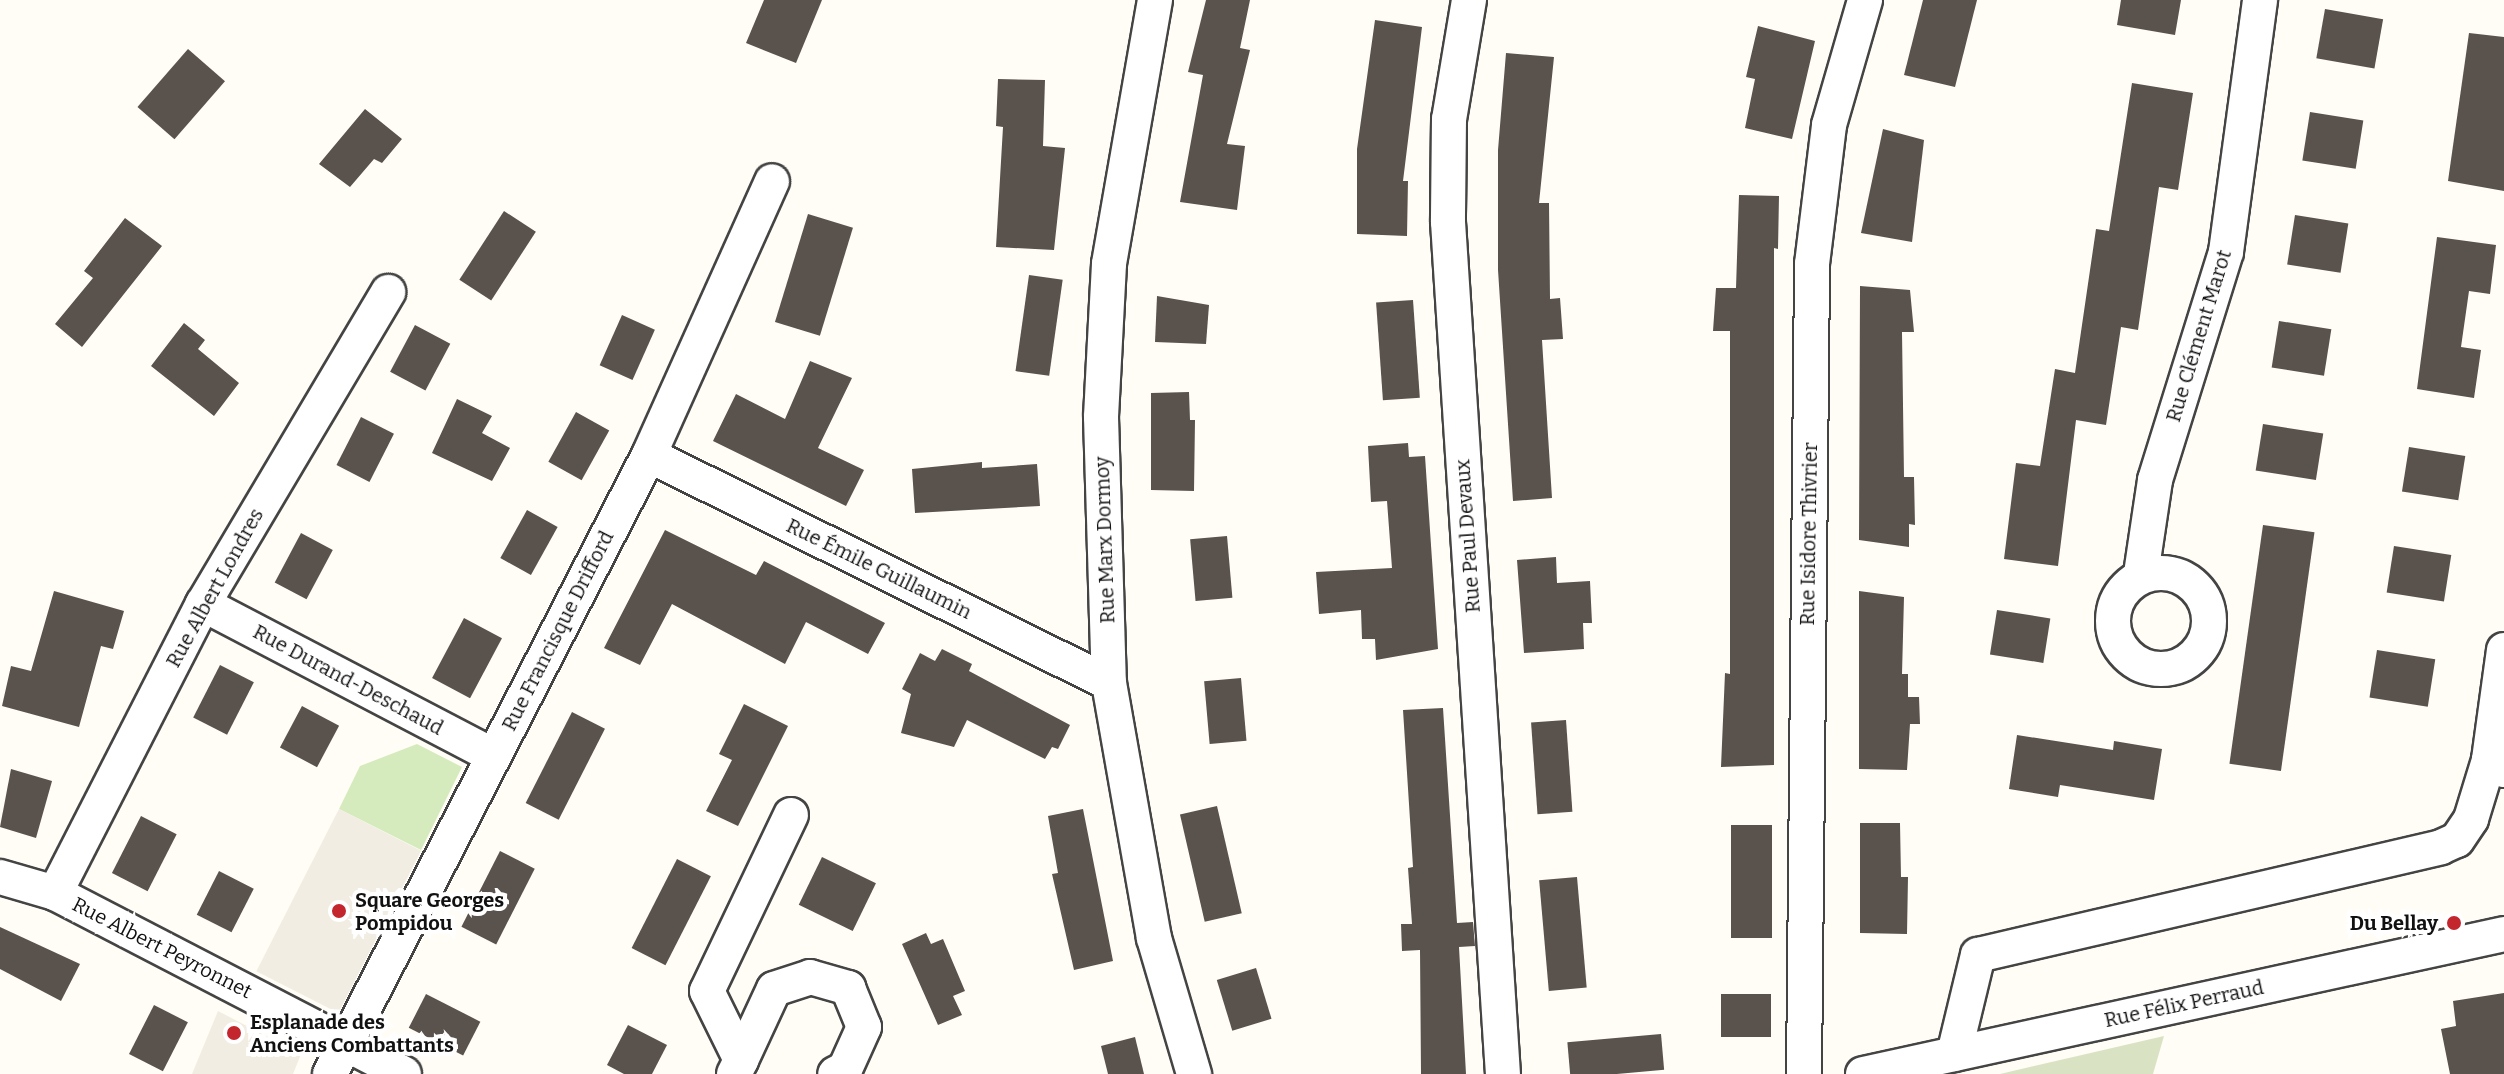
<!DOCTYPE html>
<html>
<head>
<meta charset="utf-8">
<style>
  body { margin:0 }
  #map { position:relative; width:2504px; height:1074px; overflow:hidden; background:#fffdf5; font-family:Bitter,serif }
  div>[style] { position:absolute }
  .green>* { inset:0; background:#d5ebbd }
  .cemetery>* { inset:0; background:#d9e3c4 }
  .plaza>* { inset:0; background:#f1ede2; transform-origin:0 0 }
  .building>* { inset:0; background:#5a524d; transform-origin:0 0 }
  .roads { filter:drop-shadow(2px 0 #444) drop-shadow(-2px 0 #444) drop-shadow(0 2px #444) drop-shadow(0 -2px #444) }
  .minor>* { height:34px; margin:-17px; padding:0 17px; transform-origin:17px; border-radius:17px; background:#fff }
  .minor>.ring { margin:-17px; padding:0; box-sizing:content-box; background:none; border:34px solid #fff; border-radius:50% }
  .dots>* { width:22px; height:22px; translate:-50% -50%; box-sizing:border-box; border:4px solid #fff; border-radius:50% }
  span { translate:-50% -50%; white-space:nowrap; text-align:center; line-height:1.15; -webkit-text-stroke:8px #fff; paint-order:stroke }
  .street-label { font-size:20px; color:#111 }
  .poi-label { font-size:20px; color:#111; font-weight:700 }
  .left { translate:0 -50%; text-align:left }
  .right { translate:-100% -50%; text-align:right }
</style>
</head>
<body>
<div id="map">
  <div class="green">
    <div style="clip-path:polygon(417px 744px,462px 767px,421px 850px,339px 809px,360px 766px)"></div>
  </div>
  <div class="cemetery">
    <div style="clip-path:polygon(2164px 1036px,2153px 1074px,2000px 1074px)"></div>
  </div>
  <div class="plaza">
    <div style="left:339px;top:809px;width:92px;height:182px;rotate:27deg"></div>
    <div style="clip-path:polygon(218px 1011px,301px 1054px,293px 1074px,192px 1074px)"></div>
  </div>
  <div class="building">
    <div style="clip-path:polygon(764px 0,822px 0,796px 63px,746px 43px)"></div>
    <div style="clip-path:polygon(1206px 0,1250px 0,1240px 48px,1250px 50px,1227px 144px,1245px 146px,1237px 210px,1180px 202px,1203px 75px,1188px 72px)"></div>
    <div style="clip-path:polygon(1923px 0,1977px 0,1955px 87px,1904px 75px)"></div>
    <div style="clip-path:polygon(2121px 0,2181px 0,2175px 35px,2117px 25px)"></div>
    <div style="left:2325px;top:9px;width:59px;height:50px;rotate:10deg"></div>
    <div style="clip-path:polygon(1375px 20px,1422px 27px,1403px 181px,1408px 181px,1407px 236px,1357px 234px,1357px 149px)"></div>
    <div style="clip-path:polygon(1758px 26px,1815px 41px,1792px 139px,1745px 128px,1755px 79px,1746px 77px)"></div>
    <div style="clip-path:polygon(2469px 33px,2504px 37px,2504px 191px,2448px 181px)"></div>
    <div style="left:188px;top:49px;width:49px;height:77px;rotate:41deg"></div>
    <div style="clip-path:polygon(1506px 53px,1554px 57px,1539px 203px,1549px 203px,1550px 299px,1560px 298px,1563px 339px,1542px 340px,1552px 498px,1513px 501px,1498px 270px,1498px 150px)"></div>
    <div style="clip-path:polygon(998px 79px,1045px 80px,1043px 146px,1065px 148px,1054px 250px,996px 247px,1003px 127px,996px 126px)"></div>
    <div style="clip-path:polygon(2132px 83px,2193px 93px,2178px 190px,2159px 187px,2138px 330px,2121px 327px,2106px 425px,2076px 420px,2058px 566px,2004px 559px,2016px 463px,2040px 466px,2055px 369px,2075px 373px,2096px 229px,2109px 231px)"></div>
    <div style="clip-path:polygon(365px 109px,402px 139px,382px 163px,374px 159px,350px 187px,319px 164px)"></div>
    <div style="left:2310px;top:112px;width:54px;height:49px;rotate:9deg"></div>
    <div style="clip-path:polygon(1883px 129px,1924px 140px,1912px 242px,1861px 233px)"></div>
    <div style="clip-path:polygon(1739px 195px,1779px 196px,1778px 249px,1774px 248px,1774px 765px,1721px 767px,1725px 673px,1730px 674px,1730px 331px,1713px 331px,1716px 288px,1736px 288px)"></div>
    <div style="left:504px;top:211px;width:38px;height:82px;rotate:33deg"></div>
    <div style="left:808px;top:214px;width:47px;height:113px;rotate:17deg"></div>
    <div style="left:2295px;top:215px;width:54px;height:50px;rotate:9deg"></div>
    <div style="clip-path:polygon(125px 218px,162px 246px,82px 347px,55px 324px,93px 278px,84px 271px)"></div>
    <div style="clip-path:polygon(2437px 237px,2496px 245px,2490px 294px,2469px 291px,2461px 347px,2481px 350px,2474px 398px,2417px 389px)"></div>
    <div style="left:1029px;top:275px;width:34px;height:97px;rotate:8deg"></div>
    <div style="clip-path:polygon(1860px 286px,1910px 290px,1914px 332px,1902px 332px,1904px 477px,1914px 477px,1915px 525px,1909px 524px,1909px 547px,1859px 540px)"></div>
    <div style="clip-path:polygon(1157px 296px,1209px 305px,1206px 344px,1155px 342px)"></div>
    <div style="left:1413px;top:300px;width:98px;height:37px;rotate:86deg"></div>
    <div style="left:622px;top:315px;width:36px;height:55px;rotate:24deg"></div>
    <div style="left:2279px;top:321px;width:53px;height:47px;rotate:9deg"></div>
    <div style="clip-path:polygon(184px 323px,205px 340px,198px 349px,239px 383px,214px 416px,151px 366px)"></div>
    <div style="left:415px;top:325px;width:40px;height:53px;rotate:28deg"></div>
    <div style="clip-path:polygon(810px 361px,852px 378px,818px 448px,864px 470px,846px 506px,713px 441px,736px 394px,785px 419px)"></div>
    <div style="clip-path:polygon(1189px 392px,1190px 420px,1195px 420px,1194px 491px,1151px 490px,1151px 393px)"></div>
    <div style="clip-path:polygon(457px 399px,492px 416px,482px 433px,510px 448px,492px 481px,432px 453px)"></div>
    <div style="left:576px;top:412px;width:38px;height:57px;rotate:29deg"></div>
    <div style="left:361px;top:417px;width:37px;height:54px;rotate:27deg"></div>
    <div style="left:2263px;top:424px;width:61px;height:47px;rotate:9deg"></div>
    <div style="clip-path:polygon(1408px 443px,1409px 457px,1425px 456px,1438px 649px,1376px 660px,1375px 639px,1362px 639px,1361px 610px,1319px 614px,1316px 572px,1392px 568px,1387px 501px,1371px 502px,1368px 446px)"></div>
    <div style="left:2409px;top:447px;width:57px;height:45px;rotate:9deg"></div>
    <div style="clip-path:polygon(982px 462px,982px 468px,1037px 464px,1040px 506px,915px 513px,912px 469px)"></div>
    <div style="left:527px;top:510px;width:35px;height:55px;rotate:29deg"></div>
    <div style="left:2263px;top:525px;width:52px;height:241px;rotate:8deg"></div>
    <div style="clip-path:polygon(665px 530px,756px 575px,764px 561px,885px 623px,868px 654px,806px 622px,785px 664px,672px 604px,640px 665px,604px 648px)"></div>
    <div style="left:301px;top:533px;width:36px;height:56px;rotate:28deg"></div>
    <div style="left:1227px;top:536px;width:62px;height:37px;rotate:85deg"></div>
    <div style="left:2394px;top:546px;width:58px;height:47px;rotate:9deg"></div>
    <div style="clip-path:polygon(1556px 557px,1557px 583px,1590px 581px,1592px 623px,1583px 623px,1584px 649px,1524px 653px,1517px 560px)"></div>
    <div style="clip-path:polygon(54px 591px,124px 611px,113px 649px,101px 646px,79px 727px,2px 706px,11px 666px,31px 671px)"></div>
    <div style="clip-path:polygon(1859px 591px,1904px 597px,1902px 674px,1908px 674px,1908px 697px,1919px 697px,1920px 724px,1910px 724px,1907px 770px,1859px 769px)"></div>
    <div style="left:1997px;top:610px;width:54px;height:45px;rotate:9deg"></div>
    <div style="left:464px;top:618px;width:43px;height:68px;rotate:28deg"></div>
    <div style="clip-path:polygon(942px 649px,972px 664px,969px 671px,1070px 725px,1058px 749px,1052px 747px,1045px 759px,967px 720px,954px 747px,901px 733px,911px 694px,902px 689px,920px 653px,935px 661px)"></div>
    <div style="left:2377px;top:650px;width:59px;height:48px;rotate:9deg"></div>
    <div style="left:220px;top:665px;width:38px;height:59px;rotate:27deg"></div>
    <div style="left:1241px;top:678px;width:63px;height:37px;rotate:85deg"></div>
    <div style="clip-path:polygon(744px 704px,788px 726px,738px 826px,706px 811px,732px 760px,719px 754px)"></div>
    <div style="left:302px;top:706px;width:42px;height:47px;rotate:28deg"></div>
    <div style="clip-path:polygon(1443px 708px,1457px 923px,1473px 922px,1475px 946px,1459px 947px,1466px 1074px,1421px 1074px,1420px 950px,1402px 951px,1401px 924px,1412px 924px,1408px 868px,1413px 867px,1403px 710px)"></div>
    <div style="left:572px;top:712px;width:37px;height:102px;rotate:27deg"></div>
    <div style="left:1566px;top:720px;width:92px;height:35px;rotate:86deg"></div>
    <div style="clip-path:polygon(2017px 735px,2113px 750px,2114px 741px,2162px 749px,2154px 800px,2060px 785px,2058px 797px,2009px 789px)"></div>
    <div style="clip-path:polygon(11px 769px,52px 781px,36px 838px,0 827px)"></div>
    <div style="left:1217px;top:806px;width:110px;height:38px;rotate:77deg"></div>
    <div style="clip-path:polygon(1083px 809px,1113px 961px,1074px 970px,1052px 874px,1058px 873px,1048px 816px)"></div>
    <div style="left:141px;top:816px;width:40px;height:64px;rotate:27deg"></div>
    <div style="clip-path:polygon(1860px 823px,1900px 823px,1901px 877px,1908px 877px,1907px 934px,1860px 933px)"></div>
    <div style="left:1731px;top:825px;width:41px;height:113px"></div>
    <div style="left:500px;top:851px;width:39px;height:85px;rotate:27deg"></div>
    <div style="left:822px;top:857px;width:60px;height:53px;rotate:26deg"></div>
    <div style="left:677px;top:859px;width:38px;height:100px;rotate:27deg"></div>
    <div style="left:219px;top:871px;width:39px;height:49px;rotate:27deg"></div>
    <div style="left:1577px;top:877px;width:111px;height:38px;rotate:85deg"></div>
    <div style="clip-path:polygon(0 927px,80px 964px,61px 1001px,0 969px)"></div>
    <div style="clip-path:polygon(926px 933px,931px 944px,943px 939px,965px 991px,953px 996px,962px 1015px,938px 1025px,902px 944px)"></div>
    <div style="left:1256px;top:968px;width:53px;height:41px;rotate:73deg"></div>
    <div style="clip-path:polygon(2504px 993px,2504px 1074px,2450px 1074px,2441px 1029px,2456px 1026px,2453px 1001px)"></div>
    <div style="left:426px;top:994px;width:61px;height:38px;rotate:27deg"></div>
    <div style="left:1721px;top:994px;width:50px;height:43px"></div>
    <div style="left:154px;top:1005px;width:38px;height:55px;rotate:27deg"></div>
    <div style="clip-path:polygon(628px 1025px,667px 1045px,652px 1074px,624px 1074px,607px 1065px)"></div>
    <div style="left:1661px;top:1034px;width:36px;height:94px;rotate:85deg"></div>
    <div style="clip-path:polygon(1135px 1037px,1144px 1074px,1108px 1074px,1101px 1046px)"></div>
  </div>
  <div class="roads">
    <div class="minor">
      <div style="left:1155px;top:0;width:268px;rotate:99.9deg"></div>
      <div style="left:1109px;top:264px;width:153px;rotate:93deg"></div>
      <div style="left:1101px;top:417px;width:266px;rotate:88.3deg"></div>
      <div style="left:1109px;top:683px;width:259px;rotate:80deg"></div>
      <div style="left:1154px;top:938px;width:142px;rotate:73.6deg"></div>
      <div style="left:1469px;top:0;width:121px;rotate:99.5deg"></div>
      <div style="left:1449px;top:119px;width:103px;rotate:90.6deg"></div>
      <div style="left:1448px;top:222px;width:854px;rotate:86.31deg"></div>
      <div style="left:649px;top:455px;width:513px;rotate:26.37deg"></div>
      <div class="ring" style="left:2113px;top:573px;width:62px;height:62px"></div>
      <div style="left:2141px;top:574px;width:95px;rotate:-81.5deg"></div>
      <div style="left:2155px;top:480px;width:239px;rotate:-72.7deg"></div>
      <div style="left:2226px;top:252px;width:254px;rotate:-82.3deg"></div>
      <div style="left:203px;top:604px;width:328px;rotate:27.6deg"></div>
      <div style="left:2504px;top:650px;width:111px;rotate:97.8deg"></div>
      <div style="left:2489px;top:760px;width:18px;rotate:34deg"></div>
      <div style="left:0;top:877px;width:57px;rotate:16.2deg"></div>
      <div style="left:55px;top:893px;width:393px;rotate:27.4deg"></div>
      <div style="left:55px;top:893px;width:325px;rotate:-62.9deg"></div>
      <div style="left:203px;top:604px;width:363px;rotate:-59.3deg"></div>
      <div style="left:1954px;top:1054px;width:102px;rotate:-76.4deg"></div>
      <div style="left:1978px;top:955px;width:475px;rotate:-13.1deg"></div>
      <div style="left:2441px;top:847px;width:17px;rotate:-24deg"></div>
      <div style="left:2457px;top:840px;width:25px;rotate:-56deg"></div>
      <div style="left:2471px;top:819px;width:62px;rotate:-73deg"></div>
      <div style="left:741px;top:1060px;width:78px;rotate:-65.1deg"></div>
      <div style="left:774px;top:989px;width:38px;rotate:-18deg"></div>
      <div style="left:810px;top:977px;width:40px;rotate:16deg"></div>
      <div style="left:848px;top:988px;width:42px;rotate:67.7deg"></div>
      <div style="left:864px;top:1027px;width:46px;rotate:114.3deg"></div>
      <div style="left:845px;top:1069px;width:11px;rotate:153deg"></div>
      <div style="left:330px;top:1074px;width:696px;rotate:-62.74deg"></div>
      <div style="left:649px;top:455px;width:300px;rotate:-65.8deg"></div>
      <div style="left:734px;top:1074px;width:16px;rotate:-63deg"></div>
      <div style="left:741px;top:1060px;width:77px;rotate:-116.2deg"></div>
      <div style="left:707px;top:991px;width:195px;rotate:-64.5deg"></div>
      <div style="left:1804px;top:1074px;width:810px;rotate:-89.43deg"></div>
      <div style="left:1812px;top:264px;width:140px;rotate:-83deg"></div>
      <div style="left:1829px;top:125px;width:130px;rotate:-73.9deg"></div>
      <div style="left:1863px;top:1074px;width:656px;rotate:-12.32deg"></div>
    </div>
  </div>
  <div class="dots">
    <div style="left:339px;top:911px;background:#c4262e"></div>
    <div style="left:2454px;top:923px;background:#c4262e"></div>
    <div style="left:234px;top:1033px;background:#c4262e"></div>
  </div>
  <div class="street-label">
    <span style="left:2199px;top:336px;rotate:-73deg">Rue Clément Marot</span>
    <span style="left:1809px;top:534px;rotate:-89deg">Rue Isidore Thivrier</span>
    <span style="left:1468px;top:536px;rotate:-94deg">Rue Paul Devaux</span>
    <span style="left:1105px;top:540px;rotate:-92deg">Rue Marx Dormoy</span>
    <span style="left:879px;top:569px;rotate:26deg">Rue Émile Guillaumin</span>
    <span style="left:215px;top:588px;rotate:-61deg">Rue Albert Londres</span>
    <span style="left:558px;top:631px;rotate:-63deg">Rue Francisque Drifford</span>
    <span style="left:348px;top:680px;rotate:28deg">Rue Durand-Deschaud</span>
    <span style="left:162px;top:948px;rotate:27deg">Rue Albert Peyronnet</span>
    <span style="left:2184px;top:1004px;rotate:-12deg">Rue Félix Perraud</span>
  </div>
  <div class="poi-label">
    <span class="left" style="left:355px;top:912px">Square Georges<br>Pompidou</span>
    <span class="right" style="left:2438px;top:923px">Du Bellay</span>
    <span class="left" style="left:250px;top:1034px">Esplanade des<br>Anciens Combattants</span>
  </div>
</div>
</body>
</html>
